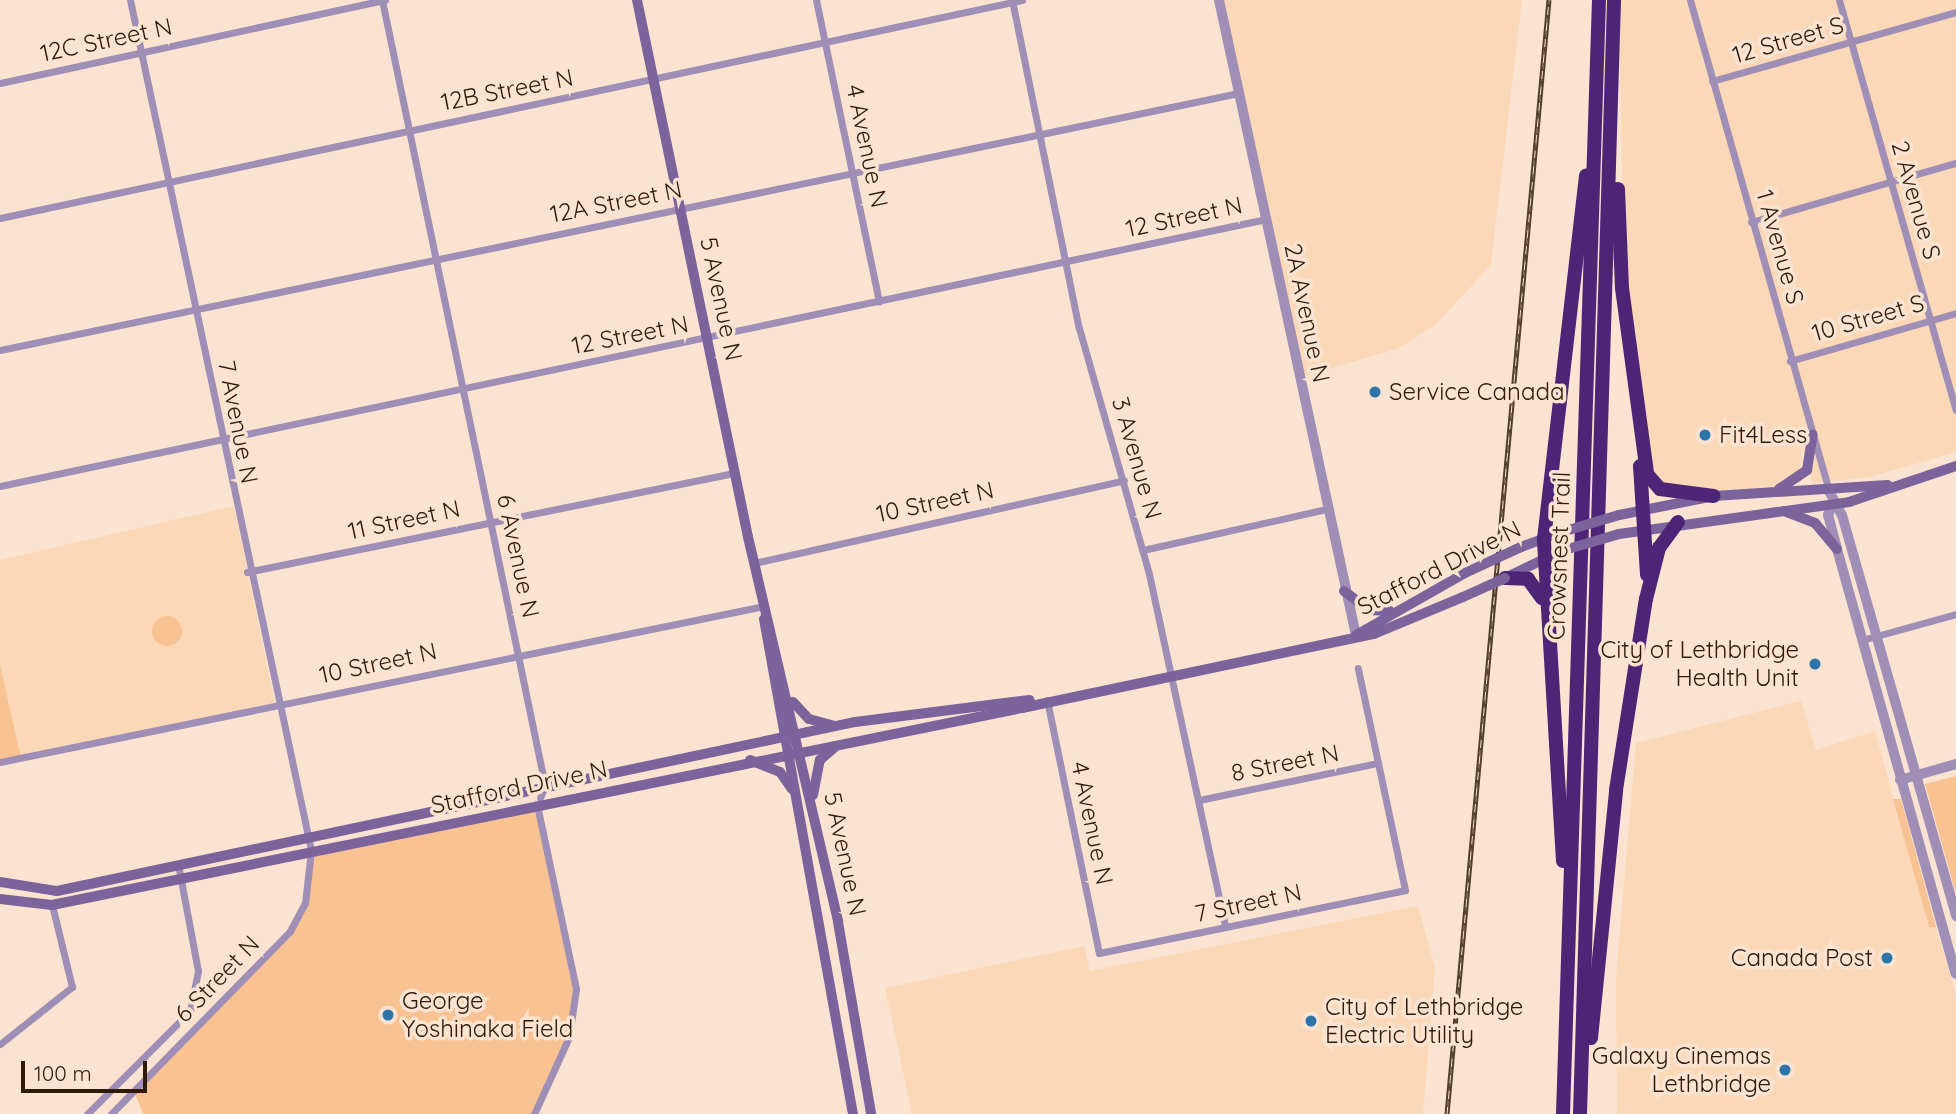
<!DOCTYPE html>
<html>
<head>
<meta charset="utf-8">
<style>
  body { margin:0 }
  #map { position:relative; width:1956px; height:1114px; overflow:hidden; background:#fae4d1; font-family:Quicksand,sans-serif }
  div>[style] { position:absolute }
  .built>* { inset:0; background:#fbd8b8 }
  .green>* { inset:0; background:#f8c292 }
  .round { border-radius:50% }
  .minor>* { height:7px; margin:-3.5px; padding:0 3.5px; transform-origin:3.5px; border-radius:3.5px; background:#9f8fb6 }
  .tertiary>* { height:10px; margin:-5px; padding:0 5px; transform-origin:5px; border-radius:5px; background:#9f8fb6 }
  .secondary>* { height:10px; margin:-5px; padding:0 5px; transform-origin:5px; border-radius:5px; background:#7c639c }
  .motorway>* { height:14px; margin:-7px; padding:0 7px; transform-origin:7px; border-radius:7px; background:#4e2576 }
  .rail>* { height:5px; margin-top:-2.5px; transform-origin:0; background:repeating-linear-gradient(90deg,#fae4d1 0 8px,#513e2b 0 16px); box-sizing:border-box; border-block:2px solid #513e2b }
  .secondary-bridge>* { height:10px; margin:-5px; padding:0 5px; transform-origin:5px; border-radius:5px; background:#7c639c }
  .dots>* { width:19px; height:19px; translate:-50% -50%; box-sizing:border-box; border:4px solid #fae4d1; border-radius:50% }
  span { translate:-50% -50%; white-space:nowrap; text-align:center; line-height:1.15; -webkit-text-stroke:7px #fae4d1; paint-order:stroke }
  .street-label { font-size:24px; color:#2e1b08 }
  .poi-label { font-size:24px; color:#2e1b08 }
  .left { translate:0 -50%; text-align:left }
  .right { translate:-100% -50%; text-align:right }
  .scale { position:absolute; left:21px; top:1061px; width:126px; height:32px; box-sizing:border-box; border:4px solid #2e1b08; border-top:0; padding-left:9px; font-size:21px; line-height:24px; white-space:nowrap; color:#2e1b08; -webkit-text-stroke:5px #fae4d1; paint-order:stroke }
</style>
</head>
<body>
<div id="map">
  <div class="built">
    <div style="clip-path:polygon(1219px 0,1522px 0,1491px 265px,1436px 324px,1399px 348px,1299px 378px)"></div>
    <div style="clip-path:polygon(1619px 0,1956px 0,1956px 452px,1870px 477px,1812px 483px,1802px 447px,1800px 471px,1776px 488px,1680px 491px,1649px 475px,1623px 238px)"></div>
    <div style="clip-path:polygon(234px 506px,275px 704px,21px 758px,0 665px,0 560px)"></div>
    <div style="clip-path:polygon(1801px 701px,1816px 750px,1875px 731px,1929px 927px,1936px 927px,1956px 995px,1956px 1114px,1617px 1114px,1616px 977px,1636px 743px)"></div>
    <div style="clip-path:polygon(1418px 906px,1435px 968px,1423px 1114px,912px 1114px,885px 988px,1084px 946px,1090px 971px)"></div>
  </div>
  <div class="green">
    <div class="round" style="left:152px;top:616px;width:30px;height:30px"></div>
    <div style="clip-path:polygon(0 665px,21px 758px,0 762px)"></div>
    <div style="clip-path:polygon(1956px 776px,1956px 894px,1925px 784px)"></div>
    <div style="clip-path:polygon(1893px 799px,1901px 799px,1936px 927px,1929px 927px)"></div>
    <div style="clip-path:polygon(537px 805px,574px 979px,574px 1020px,534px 1114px,143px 1114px,134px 1091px,290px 931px,305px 903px,311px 850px)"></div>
  </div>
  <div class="minor">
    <div style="left:382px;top:0;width:803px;rotate:78.28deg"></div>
    <div style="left:545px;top:786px;width:21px;rotate:113deg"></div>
    <div style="left:537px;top:805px;width:188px;rotate:78deg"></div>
    <div style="left:576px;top:989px;width:49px;rotate:98.3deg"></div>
    <div style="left:569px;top:1037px;width:85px;rotate:114.4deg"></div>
    <div style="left:816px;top:0;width:308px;rotate:78.2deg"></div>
    <div style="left:1012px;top:0;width:335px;rotate:78.5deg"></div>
    <div style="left:1079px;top:328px;width:256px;rotate:74.1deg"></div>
    <div style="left:1149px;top:574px;width:361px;rotate:77.8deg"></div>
    <div style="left:1690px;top:0;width:510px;rotate:74.19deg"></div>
    <div style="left:1839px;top:0;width:426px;rotate:74.1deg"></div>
    <div style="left:1712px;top:81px;width:254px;rotate:-15.8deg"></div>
    <div style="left:0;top:83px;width:394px;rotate:-12.2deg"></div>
    <div style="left:0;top:218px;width:1045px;rotate:-12.04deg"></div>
    <div style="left:1751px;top:222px;width:213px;rotate:-16.1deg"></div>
    <div style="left:0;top:350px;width:1265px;rotate:-11.72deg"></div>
    <div style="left:1790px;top:361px;width:173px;rotate:-16.1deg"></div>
    <div style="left:0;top:486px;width:1294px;rotate:-11.91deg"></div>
    <div style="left:1143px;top:550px;width:189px;rotate:-12.6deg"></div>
    <div style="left:754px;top:563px;width:379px;rotate:-12.6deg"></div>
    <div style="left:247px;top:572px;width:498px;rotate:-11.5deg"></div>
    <div style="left:1862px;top:640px;width:98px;rotate:-15.5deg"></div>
    <div style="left:1047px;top:700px;width:258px;rotate:78.4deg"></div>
    <div style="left:1099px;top:953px;width:312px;rotate:-11.6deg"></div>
    <div style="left:1405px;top:890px;width:227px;rotate:-102deg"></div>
    <div style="left:0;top:762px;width:780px;rotate:-11.54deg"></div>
    <div style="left:1199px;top:800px;width:183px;rotate:-11.7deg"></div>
    <div style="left:0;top:1044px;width:92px;rotate:-38.4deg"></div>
    <div style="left:72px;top:987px;width:84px;rotate:-103.7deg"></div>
    <div style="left:87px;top:1114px;width:146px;rotate:-45deg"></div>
    <div style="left:190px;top:1011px;width:41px;rotate:-78.7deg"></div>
    <div style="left:198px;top:971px;width:109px;rotate:-100.6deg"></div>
    <div style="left:111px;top:1114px;width:256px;rotate:-45.6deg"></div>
    <div style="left:290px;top:931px;width:32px;rotate:-62deg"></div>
    <div style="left:305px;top:903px;width:53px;rotate:-83.5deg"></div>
    <div style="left:311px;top:850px;width:869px;rotate:-102.02deg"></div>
  </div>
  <div class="tertiary">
    <div style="left:1219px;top:0;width:650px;rotate:77.83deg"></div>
    <div style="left:1829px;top:491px;width:27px;rotate:62deg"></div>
    <div style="left:1842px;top:515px;width:417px;rotate:74.1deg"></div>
    <div style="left:1833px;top:505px;width:11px;rotate:117deg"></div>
    <div style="left:1828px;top:515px;width:35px;rotate:75deg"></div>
    <div style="left:1837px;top:549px;width:441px;rotate:74.4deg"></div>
    <div style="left:1900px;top:780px;width:58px;rotate:-15.9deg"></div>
  </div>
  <div class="secondary">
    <div style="left:637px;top:0;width:548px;rotate:78.32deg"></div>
    <div style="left:748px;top:537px;width:395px;rotate:76.8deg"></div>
    <div style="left:838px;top:922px;width:195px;rotate:80.2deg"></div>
    <div style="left:1779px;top:489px;width:34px;rotate:-34deg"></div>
    <div style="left:1807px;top:470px;width:36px;rotate:-81deg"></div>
    <div style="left:1784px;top:511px;width:33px;rotate:21deg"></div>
    <div style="left:1815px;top:523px;width:34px;rotate:50deg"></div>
    <div style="left:1619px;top:515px;width:97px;rotate:-11.3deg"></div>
    <div style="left:1714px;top:496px;width:174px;rotate:-3.6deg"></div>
    <div style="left:1619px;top:534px;width:232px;rotate:-7.9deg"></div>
    <div style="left:1849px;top:502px;width:113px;rotate:-18.6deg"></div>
    <div style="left:1521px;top:547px;width:44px;rotate:-20.1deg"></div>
    <div style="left:1507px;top:577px;width:60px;rotate:-25.7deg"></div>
    <div style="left:1344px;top:591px;width:31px;rotate:37deg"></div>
    <div style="left:1369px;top:610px;width:21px;rotate:3deg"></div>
    <div style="left:764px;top:619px;width:503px;rotate:79.81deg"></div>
    <div style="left:1356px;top:635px;width:125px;rotate:-29.6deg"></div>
    <div style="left:793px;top:702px;width:23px;rotate:47deg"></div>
    <div style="left:809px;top:719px;width:27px;rotate:15deg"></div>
    <div style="left:750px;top:760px;width:32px;rotate:22deg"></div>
    <div style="left:780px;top:772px;width:21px;rotate:55deg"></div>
    <div style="left:813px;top:795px;width:36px;rotate:-79deg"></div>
    <div style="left:820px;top:760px;width:21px;rotate:-41deg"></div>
    <div style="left:0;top:882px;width:58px;rotate:9deg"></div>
    <div style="left:57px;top:891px;width:816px;rotate:-11.96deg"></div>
    <div style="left:855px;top:722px;width:176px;rotate:-7.2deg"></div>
    <div style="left:0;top:899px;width:52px;rotate:6.6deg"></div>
    <div style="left:52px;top:905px;width:990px;rotate:-11.48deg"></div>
    <div style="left:1022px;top:708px;width:360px;rotate:-11.9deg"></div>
    <div style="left:1374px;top:634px;width:96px;rotate:-22.6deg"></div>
  </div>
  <div class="motorway">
    <div style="left:1618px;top:189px;width:99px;rotate:87.7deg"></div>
    <div style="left:1622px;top:288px;width:188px;rotate:82.3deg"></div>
    <div style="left:1647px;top:474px;width:20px;rotate:49deg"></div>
    <div style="left:1660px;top:489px;width:54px;rotate:7.4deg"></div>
    <div style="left:1640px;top:466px;width:109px;rotate:86.3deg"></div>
    <div style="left:1505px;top:578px;width:23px;rotate:2deg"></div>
    <div style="left:1528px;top:579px;width:24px;rotate:54deg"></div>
    <div style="left:1563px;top:861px;width:323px;rotate:-93.4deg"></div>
    <div style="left:1544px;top:539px;width:366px;rotate:-83.4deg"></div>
    <div style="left:1591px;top:1038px;width:249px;rotate:-84.2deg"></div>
    <div style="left:1616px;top:790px;width:193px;rotate:-81.1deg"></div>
    <div style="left:1646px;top:599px;width:53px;rotate:-75.7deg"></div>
    <div style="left:1659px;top:548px;width:32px;rotate:-54deg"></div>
    <div style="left:1563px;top:1114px;width:1115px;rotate:-88.15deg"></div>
    <div style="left:1580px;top:1114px;width:1115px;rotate:-88.25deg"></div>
  </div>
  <div class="rail">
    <div style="left:1447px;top:1114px;width:1119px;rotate:-84.77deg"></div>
  </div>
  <div class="secondary-bridge">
    <div style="left:1562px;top:532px;width:59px;rotate:-16.6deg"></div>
    <div style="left:1561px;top:551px;width:60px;rotate:-16.3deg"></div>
    <div style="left:1465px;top:573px;width:62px;rotate:-24.9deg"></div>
    <div style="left:1463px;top:597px;width:46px;rotate:-24.3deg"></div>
  </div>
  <div class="dots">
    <div style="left:1375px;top:392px;background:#2d75a9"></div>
    <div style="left:1705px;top:435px;background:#2d75a9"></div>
    <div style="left:1815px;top:664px;background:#2d75a9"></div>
    <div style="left:1887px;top:958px;background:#2d75a9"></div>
    <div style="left:388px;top:1015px;background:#2d75a9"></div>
    <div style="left:1311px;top:1021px;background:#2d75a9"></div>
    <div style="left:1785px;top:1070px;background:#2d75a9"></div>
  </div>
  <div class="street-label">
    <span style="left:106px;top:40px;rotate:-12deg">12C Street N</span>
    <span style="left:1788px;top:40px;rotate:-16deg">12 Street S</span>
    <span style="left:507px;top:90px;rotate:-11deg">12B Street N</span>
    <span style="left:867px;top:146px;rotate:78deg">4 Avenue N</span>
    <span style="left:1916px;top:200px;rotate:74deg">2 Avenue S</span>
    <span style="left:616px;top:202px;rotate:-11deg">12A Street N</span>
    <span style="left:1184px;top:217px;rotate:-12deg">12 Street N</span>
    <span style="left:1780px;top:247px;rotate:74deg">1 Avenue S</span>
    <span style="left:721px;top:299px;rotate:78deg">5 Avenue N</span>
    <span style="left:1307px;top:313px;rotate:78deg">2A Avenue N</span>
    <span style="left:1868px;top:318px;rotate:-16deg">10 Street S</span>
    <span style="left:630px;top:335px;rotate:-11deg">12 Street N</span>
    <span style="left:238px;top:422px;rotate:79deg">7 Avenue N</span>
    <span style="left:1137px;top:458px;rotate:74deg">3 Avenue N</span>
    <span style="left:935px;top:502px;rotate:-12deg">10 Street N</span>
    <span style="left:404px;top:520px;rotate:-12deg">11 Street N</span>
    <span style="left:518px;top:556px;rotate:78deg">6 Avenue N</span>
    <span style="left:1559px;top:556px;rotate:-88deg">Crowsnest Trail</span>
    <span style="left:1439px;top:568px;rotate:-27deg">Stafford Drive N</span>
    <span style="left:378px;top:663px;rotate:-12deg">10 Street N</span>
    <span style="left:1285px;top:763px;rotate:-11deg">8 Street N</span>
    <span style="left:519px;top:787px;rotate:-12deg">Stafford Drive N</span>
    <span style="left:1092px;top:823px;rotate:78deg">4 Avenue N</span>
    <span style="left:845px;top:854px;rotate:78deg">5 Avenue N</span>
    <span style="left:1248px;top:903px;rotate:-12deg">7 Street N</span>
    <span style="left:217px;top:979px;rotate:-46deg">6 Street N</span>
  </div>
  <div class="poi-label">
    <span class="left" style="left:1389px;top:392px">Service Canada</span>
    <span class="left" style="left:1719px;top:435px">Fit4Less</span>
    <span class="right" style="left:1799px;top:664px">City of Lethbridge<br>Health Unit</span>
    <span class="right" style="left:1873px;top:958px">Canada Post</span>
    <span class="left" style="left:402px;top:1015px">George<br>Yoshinaka Field</span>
    <span class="left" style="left:1325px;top:1021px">City of Lethbridge<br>Electric Utility</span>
    <span class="right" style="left:1771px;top:1070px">Galaxy Cinemas<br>Lethbridge</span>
  </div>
  <div class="scale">100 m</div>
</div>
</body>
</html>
